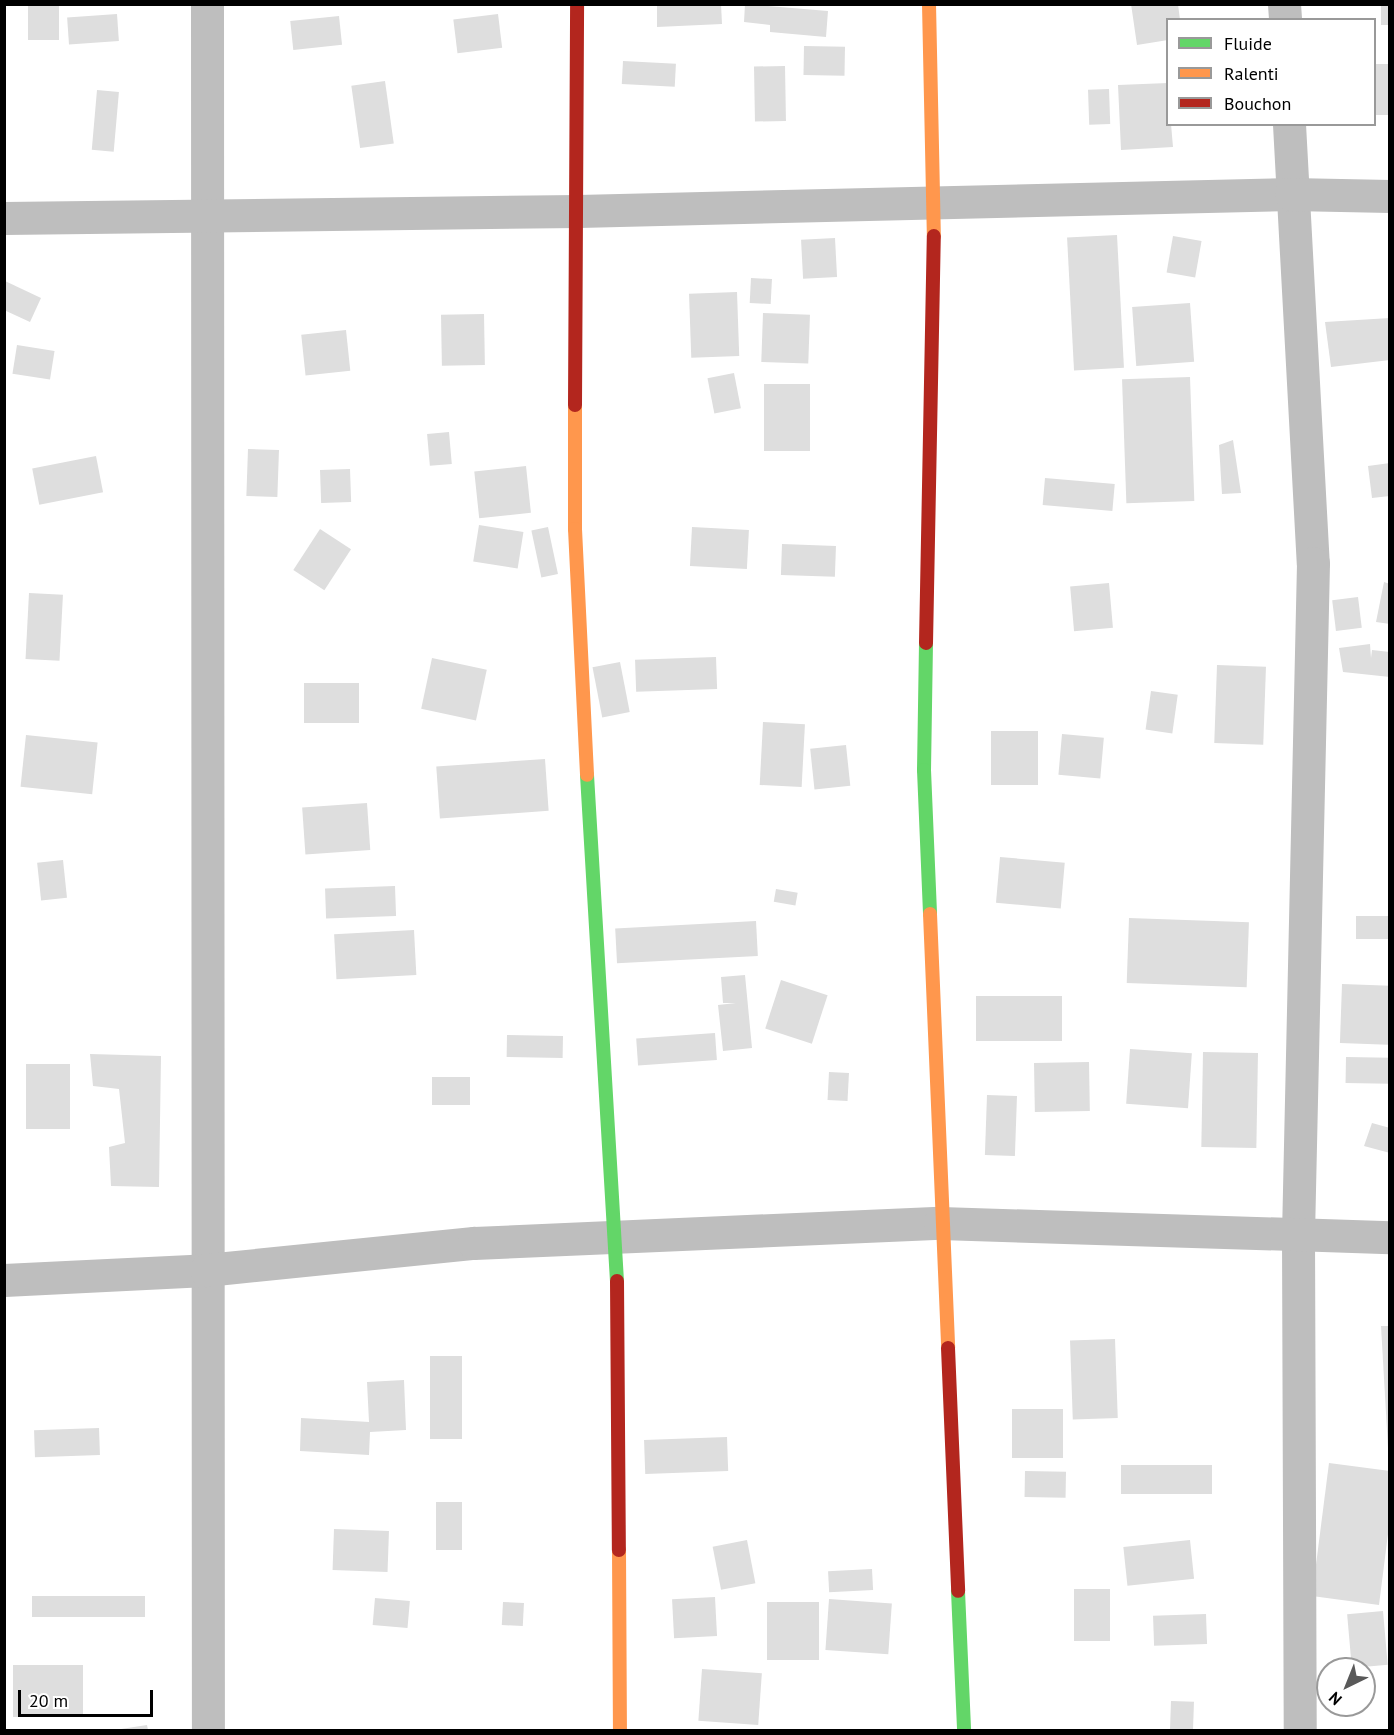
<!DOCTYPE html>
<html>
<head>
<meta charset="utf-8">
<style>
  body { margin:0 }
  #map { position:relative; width:1394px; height:1735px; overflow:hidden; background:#fff; font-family:"PT Sans",sans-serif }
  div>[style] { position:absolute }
  .building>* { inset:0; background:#dedede; transform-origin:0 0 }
  .street>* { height:33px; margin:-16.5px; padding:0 16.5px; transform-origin:16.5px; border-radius:16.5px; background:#bebebe }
  .fast>* { height:14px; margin:-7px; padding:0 7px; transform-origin:7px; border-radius:7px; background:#63d668 }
  .slow>* { height:14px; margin:-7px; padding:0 7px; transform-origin:7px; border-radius:7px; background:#ff974d }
  .jam>* { height:14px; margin:-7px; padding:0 7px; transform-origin:7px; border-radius:7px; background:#b3261e }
  span { translate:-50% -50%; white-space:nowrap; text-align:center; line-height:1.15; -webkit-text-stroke:4.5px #fff; paint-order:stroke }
  .frame { position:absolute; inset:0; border:6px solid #000; pointer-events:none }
  .legend { position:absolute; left:1166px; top:18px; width:210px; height:108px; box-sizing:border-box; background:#fff; border:2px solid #999; margin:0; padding:8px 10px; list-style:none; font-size:18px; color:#000 }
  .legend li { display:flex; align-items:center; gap:12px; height:30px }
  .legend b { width:30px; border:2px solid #999 }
  .north { position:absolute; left:1316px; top:1657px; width:60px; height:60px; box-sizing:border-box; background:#fff; border:2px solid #999; border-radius:50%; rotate:223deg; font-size:16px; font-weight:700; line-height:24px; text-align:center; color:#000 }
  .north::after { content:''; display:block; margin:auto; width:21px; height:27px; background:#595959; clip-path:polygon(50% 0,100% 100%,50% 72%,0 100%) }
  .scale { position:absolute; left:18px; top:1690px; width:135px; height:27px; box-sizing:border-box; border:3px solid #000; border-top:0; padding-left:8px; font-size:18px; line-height:21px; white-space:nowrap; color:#000; -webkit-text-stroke:4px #fff; paint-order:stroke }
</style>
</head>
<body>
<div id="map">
  <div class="building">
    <div style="left:28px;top:4px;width:31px;height:36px"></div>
    <div style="clip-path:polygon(657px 4px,721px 4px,722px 24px,657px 27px)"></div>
    <div style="clip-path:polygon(745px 4px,828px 11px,826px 37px,770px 32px,770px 25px,744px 22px)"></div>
    <div style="clip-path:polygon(1131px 4px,1178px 4px,1180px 20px,1168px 20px,1168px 40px,1137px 45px)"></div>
    <div style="left:1381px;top:4px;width:9px;height:21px"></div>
    <div style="left:117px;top:14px;width:27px;height:50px;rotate:86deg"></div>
    <div style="left:498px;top:14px;width:34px;height:45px;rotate:83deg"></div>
    <div style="left:339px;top:16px;width:29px;height:49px;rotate:84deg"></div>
    <div style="left:804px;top:46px;width:41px;height:29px;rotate:1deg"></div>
    <div style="left:623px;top:61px;width:53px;height:23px;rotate:3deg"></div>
    <div style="left:1374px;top:64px;width:16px;height:51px"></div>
    <div style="left:785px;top:66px;width:55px;height:31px;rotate:89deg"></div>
    <div style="left:385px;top:81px;width:63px;height:34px;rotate:82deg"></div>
    <div style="clip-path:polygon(1168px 83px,1168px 124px,1171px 124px,1173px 147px,1121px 150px,1118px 85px)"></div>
    <div style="left:1109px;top:89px;width:35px;height:21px;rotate:88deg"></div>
    <div style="left:97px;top:90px;width:22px;height:60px;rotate:5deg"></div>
    <div style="left:1117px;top:235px;width:133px;height:50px;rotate:87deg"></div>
    <div style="left:1173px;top:236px;width:29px;height:37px;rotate:10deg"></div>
    <div style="left:835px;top:238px;width:39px;height:34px;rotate:87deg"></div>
    <div style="left:751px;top:278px;width:21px;height:25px;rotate:3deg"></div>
    <div style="clip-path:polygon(5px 281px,41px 298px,30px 322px,4px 310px)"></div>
    <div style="left:737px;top:292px;width:64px;height:48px;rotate:88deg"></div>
    <div style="left:1190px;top:303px;width:59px;height:58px;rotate:86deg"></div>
    <div style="left:763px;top:313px;width:47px;height:49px;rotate:2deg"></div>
    <div style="left:484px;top:314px;width:51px;height:43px;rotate:89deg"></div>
    <div style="clip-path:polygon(1390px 318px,1390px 360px,1331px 367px,1325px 322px)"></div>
    <div style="left:346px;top:330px;width:41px;height:45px;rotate:84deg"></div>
    <div style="left:17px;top:345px;width:38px;height:29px;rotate:9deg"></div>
    <div style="left:734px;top:373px;width:36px;height:27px;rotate:79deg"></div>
    <div style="left:1190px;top:377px;width:124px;height:68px;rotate:88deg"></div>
    <div style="left:764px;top:384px;width:46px;height:67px"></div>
    <div style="left:449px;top:432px;width:32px;height:22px;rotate:85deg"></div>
    <div style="clip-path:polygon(1233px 440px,1241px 493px,1222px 494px,1219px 445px)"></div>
    <div style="left:248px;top:449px;width:31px;height:47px;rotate:2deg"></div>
    <div style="left:96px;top:456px;width:37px;height:65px;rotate:79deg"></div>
    <div style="clip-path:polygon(1390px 463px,1390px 496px,1372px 498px,1368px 466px)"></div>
    <div style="left:526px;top:466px;width:47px;height:52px;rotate:84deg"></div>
    <div style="left:350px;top:469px;width:33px;height:30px;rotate:88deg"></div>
    <div style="left:1045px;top:478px;width:70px;height:27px;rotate:5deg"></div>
    <div style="left:479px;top:525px;width:45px;height:37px;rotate:9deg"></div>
    <div style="left:548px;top:527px;width:48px;height:17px;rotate:78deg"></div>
    <div style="left:692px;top:527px;width:57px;height:39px;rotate:3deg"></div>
    <div style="left:320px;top:529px;width:37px;height:49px;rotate:33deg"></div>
    <div style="left:782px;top:544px;width:54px;height:31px;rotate:2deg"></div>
    <div style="clip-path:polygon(1384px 582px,1390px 584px,1390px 624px,1376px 622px)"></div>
    <div style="left:1109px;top:583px;width:45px;height:39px;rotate:85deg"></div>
    <div style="left:29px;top:593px;width:34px;height:66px;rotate:3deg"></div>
    <div style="left:1358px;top:597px;width:31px;height:26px;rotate:83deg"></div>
    <div style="clip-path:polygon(1370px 644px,1371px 658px,1372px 650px,1390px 652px,1390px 677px,1343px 672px,1339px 648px)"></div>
    <div style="left:716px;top:657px;width:32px;height:81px;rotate:88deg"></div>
    <div style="left:432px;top:658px;width:56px;height:52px;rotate:12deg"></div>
    <div style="left:620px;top:662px;width:51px;height:28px;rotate:79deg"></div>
    <div style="left:1217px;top:665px;width:49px;height:78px;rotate:2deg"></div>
    <div style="left:304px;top:683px;width:55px;height:40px"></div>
    <div style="left:1151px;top:691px;width:27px;height:39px;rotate:8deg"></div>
    <div style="left:763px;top:722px;width:42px;height:63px;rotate:3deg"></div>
    <div style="left:991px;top:731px;width:47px;height:54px"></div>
    <div style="left:1062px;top:734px;width:42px;height:41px;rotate:5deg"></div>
    <div style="left:26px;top:735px;width:72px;height:52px;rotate:6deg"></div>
    <div style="left:846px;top:745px;width:41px;height:36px;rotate:84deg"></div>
    <div style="left:545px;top:759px;width:52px;height:109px;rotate:86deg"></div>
    <div style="left:367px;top:803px;width:47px;height:65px;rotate:86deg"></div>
    <div style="left:1000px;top:857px;width:65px;height:46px;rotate:5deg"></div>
    <div style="left:63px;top:860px;width:38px;height:26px;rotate:84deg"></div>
    <div style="left:395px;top:886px;width:30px;height:70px;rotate:88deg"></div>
    <div style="left:776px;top:889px;width:22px;height:13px;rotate:10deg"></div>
    <div style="left:1356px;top:916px;width:34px;height:23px"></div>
    <div style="left:1129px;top:918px;width:120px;height:65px;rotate:2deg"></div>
    <div style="left:756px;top:921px;width:35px;height:141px;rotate:87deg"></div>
    <div style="left:414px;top:930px;width:45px;height:80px;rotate:87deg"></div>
    <div style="clip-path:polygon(745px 975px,752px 1048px,723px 1051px,718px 1005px,736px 1003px,723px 1003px,721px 977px)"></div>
    <div style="left:781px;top:980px;width:49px;height:51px;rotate:18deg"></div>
    <div style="left:1342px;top:984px;width:48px;height:59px;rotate:2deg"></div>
    <div style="left:1062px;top:996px;width:45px;height:86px;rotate:90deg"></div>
    <div style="left:715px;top:1033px;width:27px;height:79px;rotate:86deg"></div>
    <div style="left:507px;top:1035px;width:56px;height:22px;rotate:1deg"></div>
    <div style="left:1130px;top:1049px;width:62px;height:55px;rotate:4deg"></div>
    <div style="left:1203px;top:1052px;width:55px;height:95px;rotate:1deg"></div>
    <div style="clip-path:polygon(90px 1054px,161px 1056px,159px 1187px,111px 1186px,109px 1147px,125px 1143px,119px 1089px,93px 1086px)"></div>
    <div style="left:1346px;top:1057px;width:44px;height:26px;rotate:1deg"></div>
    <div style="left:1089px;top:1062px;width:49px;height:55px;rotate:89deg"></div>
    <div style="left:26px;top:1064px;width:44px;height:65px"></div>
    <div style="left:829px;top:1072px;width:20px;height:28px;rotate:3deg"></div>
    <div style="left:432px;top:1077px;width:38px;height:28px"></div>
    <div style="left:987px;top:1095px;width:30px;height:60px;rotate:2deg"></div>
    <div style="clip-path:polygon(1372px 1123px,1390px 1128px,1390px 1153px,1364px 1146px)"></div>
    <div style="clip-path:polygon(1381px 1326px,1390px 1326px,1390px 1448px,1388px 1448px)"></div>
    <div style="left:1115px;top:1339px;width:79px;height:45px;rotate:88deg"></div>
    <div style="left:430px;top:1356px;width:32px;height:83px"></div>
    <div style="clip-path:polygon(404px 1380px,406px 1430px,370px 1432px,369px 1455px,300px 1451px,301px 1418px,369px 1422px,367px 1382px)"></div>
    <div style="left:1012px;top:1409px;width:51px;height:49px"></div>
    <div style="left:99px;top:1428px;width:27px;height:65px;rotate:88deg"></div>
    <div style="left:727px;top:1437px;width:34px;height:83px;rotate:88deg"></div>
    <div style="clip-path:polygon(1329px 1463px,1390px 1471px,1390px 1518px,1379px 1605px,1312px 1596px)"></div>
    <div style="left:1212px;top:1465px;width:29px;height:91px;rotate:90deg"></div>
    <div style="left:1025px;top:1471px;width:41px;height:26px;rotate:1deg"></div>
    <div style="left:436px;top:1502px;width:26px;height:48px"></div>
    <div style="left:334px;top:1529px;width:55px;height:41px;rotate:2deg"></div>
    <div style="left:747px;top:1540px;width:44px;height:35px;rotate:79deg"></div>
    <div style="left:1190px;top:1540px;width:39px;height:67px;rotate:84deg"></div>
    <div style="left:872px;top:1569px;width:21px;height:44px;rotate:87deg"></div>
    <div style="left:1074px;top:1589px;width:36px;height:52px"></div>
    <div style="left:145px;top:1596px;width:21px;height:113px;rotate:90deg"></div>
    <div style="left:715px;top:1597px;width:39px;height:43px;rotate:87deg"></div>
    <div style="left:375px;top:1598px;width:35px;height:27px;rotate:5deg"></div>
    <div style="left:829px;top:1599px;width:63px;height:51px;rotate:4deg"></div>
    <div style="left:503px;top:1602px;width:21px;height:23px;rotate:3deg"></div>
    <div style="left:767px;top:1602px;width:52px;height:58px"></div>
    <div style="left:1383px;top:1611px;width:54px;height:36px;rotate:85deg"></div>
    <div style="left:1206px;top:1614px;width:30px;height:53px;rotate:88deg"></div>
    <div style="left:13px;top:1665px;width:70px;height:52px"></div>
    <div style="left:702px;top:1669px;width:60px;height:52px;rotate:4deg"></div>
    <div style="left:1171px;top:1701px;width:23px;height:28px;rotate:2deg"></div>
    <div style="clip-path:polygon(147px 1725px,148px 1730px,121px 1730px,121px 1729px)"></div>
  </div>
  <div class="street">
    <div style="left:207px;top:4px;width:1726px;rotate:89.97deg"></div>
    <div style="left:1284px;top:4px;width:16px;rotate:86deg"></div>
    <div style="left:1289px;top:124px;width:440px;rotate:86.9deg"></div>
    <div style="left:1313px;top:563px;width:672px;rotate:91.28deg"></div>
    <div style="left:1298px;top:1235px;width:495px;rotate:89.8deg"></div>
    <div style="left:4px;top:218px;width:574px;rotate:-0.7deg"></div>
    <div style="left:578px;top:211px;width:713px;rotate:-1.37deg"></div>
    <div style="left:1291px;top:194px;width:99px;rotate:1.2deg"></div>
    <div style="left:4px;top:1280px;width:202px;rotate:-2.8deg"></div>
    <div style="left:206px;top:1270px;width:269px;rotate:-5.8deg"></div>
    <div style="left:474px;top:1243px;width:466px;rotate:-2.5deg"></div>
    <div style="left:940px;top:1223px;width:450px;rotate:1.8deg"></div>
  </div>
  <div class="fast">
    <div style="left:926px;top:643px;width:127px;rotate:90.9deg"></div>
    <div style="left:924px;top:770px;width:144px;rotate:87.6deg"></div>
    <div style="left:587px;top:775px;width:507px;rotate:86.61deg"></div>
    <div style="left:958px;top:1591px;width:139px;rotate:87.5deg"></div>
  </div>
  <div class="slow">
    <div style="left:929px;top:4px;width:232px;rotate:88.8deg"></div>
    <div style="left:575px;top:405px;width:124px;rotate:90deg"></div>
    <div style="left:575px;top:529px;width:246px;rotate:87.2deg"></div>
    <div style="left:930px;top:914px;width:434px;rotate:87.6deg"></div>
    <div style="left:619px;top:1550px;width:180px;rotate:89.7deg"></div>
  </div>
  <div class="jam">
    <div style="left:575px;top:405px;width:401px;rotate:-89.7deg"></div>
    <div style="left:926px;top:643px;width:407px;rotate:-88.9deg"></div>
    <div style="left:617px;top:1281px;width:269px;rotate:89.6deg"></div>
    <div style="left:948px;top:1348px;width:243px;rotate:87.6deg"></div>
  </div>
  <div class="frame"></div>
  <ul class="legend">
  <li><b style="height:8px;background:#63d668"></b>Fluide</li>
  <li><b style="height:8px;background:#ff974d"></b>Ralenti</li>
  <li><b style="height:8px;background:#b3261e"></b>Bouchon</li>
  </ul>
  <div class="north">N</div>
  <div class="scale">20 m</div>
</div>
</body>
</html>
